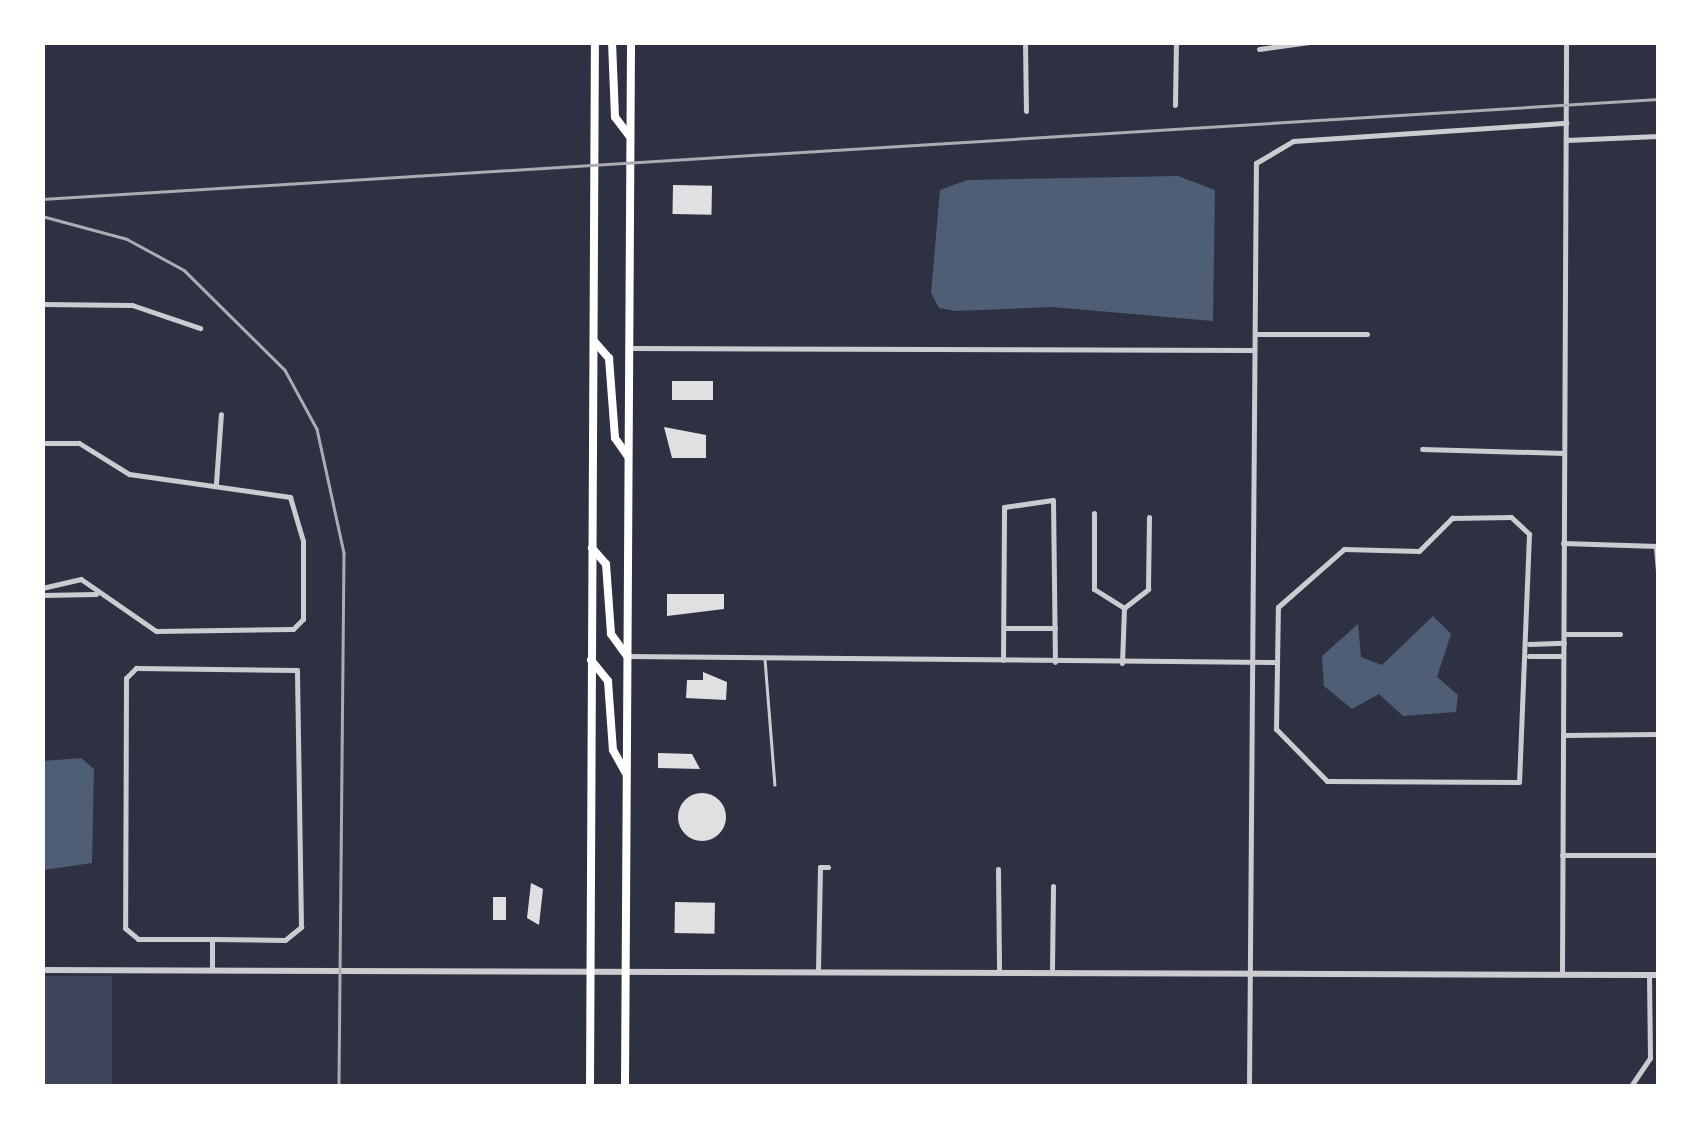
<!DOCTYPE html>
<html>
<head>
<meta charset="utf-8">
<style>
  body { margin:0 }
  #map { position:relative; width:1701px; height:1129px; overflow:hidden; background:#2d3142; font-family:"Alegreya Sans",sans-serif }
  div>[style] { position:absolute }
  .green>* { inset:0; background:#3c4559; transform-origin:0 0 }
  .water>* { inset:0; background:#4f5d75 }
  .building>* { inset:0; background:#e0e0e3; transform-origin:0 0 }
  .round { border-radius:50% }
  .service>* { height:2.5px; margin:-1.25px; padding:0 1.25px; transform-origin:1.25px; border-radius:1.25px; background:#caccd0 }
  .minor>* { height:5px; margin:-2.5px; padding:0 2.5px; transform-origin:2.5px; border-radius:2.5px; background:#caccd0 }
  .tertiary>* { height:6px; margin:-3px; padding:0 3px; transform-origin:3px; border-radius:3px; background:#caccd0 }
  .primary>* { height:8px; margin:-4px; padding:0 4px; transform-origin:4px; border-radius:4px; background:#fff }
  .rail>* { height:2.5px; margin:-1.25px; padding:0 1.25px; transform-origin:1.25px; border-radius:1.25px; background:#abadb3 }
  span { translate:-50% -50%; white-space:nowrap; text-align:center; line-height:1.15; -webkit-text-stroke:10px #fff; paint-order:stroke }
  .frame { position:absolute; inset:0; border:45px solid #fff; pointer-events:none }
</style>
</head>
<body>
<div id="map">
  <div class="green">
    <div style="left:112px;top:976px;width:110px;height:69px;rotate:90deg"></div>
  </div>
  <div class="water">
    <div style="clip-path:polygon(1178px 176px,1215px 190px,1213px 321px,1052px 307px,956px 311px,939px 308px,931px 293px,940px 190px,967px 180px)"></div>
    <div style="clip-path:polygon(1433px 616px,1451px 634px,1437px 677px,1458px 695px,1456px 712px,1403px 716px,1379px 694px,1352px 709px,1324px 686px,1322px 656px,1358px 624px,1361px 657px,1382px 665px)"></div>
    <div style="clip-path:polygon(81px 758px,94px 769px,92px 863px,43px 870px,43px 761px)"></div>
  </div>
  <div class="building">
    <div style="left:673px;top:185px;width:39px;height:29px;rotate:1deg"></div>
    <div style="left:713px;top:381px;width:19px;height:41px;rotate:90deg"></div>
    <div style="clip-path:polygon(664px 427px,706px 435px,706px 458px,672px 458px)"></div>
    <div style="clip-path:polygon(667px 594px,724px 594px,724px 609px,667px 616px)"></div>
    <div style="clip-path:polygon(703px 672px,727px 682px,726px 700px,686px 698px,687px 680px,703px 680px)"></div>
    <div style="clip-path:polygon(658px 753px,692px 754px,700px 769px,658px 768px)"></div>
    <div class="round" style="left:678px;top:793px;width:48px;height:48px"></div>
    <div style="clip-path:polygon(531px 883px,543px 889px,539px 925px,527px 918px)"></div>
    <div style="left:493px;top:897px;width:13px;height:23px"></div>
    <div style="left:675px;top:902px;width:40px;height:31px;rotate:1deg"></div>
  </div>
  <div class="service">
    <div style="left:765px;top:659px;width:126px;rotate:85.5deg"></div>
  </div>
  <div class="minor">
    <div style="left:1025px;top:42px;width:69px;rotate:89.2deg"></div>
    <div style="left:1259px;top:49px;width:51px;rotate:-7.8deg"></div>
    <div style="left:1175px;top:105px;width:63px;rotate:-89.1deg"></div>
    <div style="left:1566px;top:140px;width:92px;rotate:-2.5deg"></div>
    <div style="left:42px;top:304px;width:90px;rotate:0.6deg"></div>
    <div style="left:132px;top:305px;width:72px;rotate:18.7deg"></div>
    <div style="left:1255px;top:334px;width:112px"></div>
    <div style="left:631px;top:348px;width:623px;rotate:0.18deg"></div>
    <div style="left:42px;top:443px;width:37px"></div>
    <div style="left:79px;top:443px;width:59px;rotate:31.8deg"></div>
    <div style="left:129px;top:474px;width:163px;rotate:8.1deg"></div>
    <div style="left:290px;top:497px;width:46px;rotate:73.5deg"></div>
    <div style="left:303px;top:541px;width:78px;rotate:90deg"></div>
    <div style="left:303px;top:619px;width:14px;rotate:135deg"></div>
    <div style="left:293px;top:629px;width:137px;rotate:179.2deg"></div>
    <div style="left:156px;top:631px;width:91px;rotate:-145.3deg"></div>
    <div style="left:81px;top:579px;width:40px;rotate:167deg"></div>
    <div style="left:1422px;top:449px;width:142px;rotate:1.6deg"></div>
    <div style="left:216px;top:483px;width:69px;rotate:-85.9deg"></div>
    <div style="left:1094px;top:513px;width:76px;rotate:90deg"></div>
    <div style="left:1094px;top:589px;width:36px;rotate:32deg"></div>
    <div style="left:1511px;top:517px;width:25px;rotate:43deg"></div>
    <div style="left:1529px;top:534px;width:248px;rotate:92.3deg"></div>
    <div style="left:1519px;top:782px;width:192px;rotate:-179.7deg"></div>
    <div style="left:1327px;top:781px;width:73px;rotate:-134.4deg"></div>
    <div style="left:1276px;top:729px;width:122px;rotate:-89.1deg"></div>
    <div style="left:1278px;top:607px;width:88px;rotate:-41.3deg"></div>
    <div style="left:1344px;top:549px;width:75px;rotate:1.5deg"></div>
    <div style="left:1419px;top:551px;width:47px;rotate:-45deg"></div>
    <div style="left:1452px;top:518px;width:59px;rotate:-1deg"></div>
    <div style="left:1563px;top:543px;width:95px;rotate:1.8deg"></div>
    <div style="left:1656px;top:548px;width:24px;rotate:85deg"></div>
    <div style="left:42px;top:595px;width:54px;rotate:-1.1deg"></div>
    <div style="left:1004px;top:628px;width:51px"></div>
    <div style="left:1564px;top:634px;width:56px"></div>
    <div style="left:1529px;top:644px;width:35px;rotate:-2deg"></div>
    <div style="left:627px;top:656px;width:650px;rotate:0.53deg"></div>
    <div style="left:1529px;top:656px;width:34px"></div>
    <div style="left:1003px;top:660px;width:153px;rotate:-89.6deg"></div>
    <div style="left:1004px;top:507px;width:49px;rotate:-8.1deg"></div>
    <div style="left:1053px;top:500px;width:162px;rotate:89.3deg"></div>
    <div style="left:1122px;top:663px;width:55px;rotate:-87.9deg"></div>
    <div style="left:1124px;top:608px;width:31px;rotate:-38deg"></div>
    <div style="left:1148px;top:589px;width:72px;rotate:-89.2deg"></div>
    <div style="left:1563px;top:735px;width:95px;rotate:-0.6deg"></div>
    <div style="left:1562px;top:855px;width:96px"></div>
    <div style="left:998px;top:869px;width:101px;rotate:89.4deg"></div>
    <div style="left:212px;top:969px;width:30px;rotate:-90deg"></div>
    <div style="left:212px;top:939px;width:73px;rotate:0.8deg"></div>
    <div style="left:285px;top:940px;width:21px;rotate:-39deg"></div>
    <div style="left:301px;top:927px;width:257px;rotate:-90.9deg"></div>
    <div style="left:297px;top:670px;width:161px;rotate:-179.3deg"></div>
    <div style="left:136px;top:668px;width:14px;rotate:135deg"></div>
    <div style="left:126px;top:678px;width:250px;rotate:90.2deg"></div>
    <div style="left:125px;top:928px;width:17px;rotate:40deg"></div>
    <div style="left:138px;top:939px;width:74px"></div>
    <div style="left:1052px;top:969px;width:83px;rotate:-89.3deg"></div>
    <div style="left:818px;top:970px;width:103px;rotate:-88.9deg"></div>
    <div style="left:820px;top:867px;width:8px"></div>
    <div style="left:1562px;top:974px;width:932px;rotate:-89.75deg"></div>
    <div style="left:1249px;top:1086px;width:923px;rotate:-89.57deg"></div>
    <div style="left:1256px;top:163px;width:43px;rotate:-30.7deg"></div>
    <div style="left:1293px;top:141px;width:274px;rotate:-3.8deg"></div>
    <div style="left:1631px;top:1086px;width:34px;rotate:-56deg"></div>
    <div style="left:1650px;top:1058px;width:83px;rotate:-90.7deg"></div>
  </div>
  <div class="tertiary">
    <div style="left:42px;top:970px;width:1616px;rotate:0.18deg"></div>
  </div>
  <div class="primary">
    <div style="left:612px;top:42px;width:75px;rotate:87.7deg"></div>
    <div style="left:615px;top:117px;width:25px;rotate:53deg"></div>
    <div style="left:594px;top:341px;width:23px;rotate:49deg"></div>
    <div style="left:609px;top:358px;width:80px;rotate:85.7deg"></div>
    <div style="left:615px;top:438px;width:21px;rotate:55deg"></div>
    <div style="left:592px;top:548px;width:21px;rotate:49deg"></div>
    <div style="left:606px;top:564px;width:70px;rotate:85.9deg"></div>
    <div style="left:611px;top:634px;width:27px;rotate:54deg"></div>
    <div style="left:591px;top:660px;width:27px;rotate:51deg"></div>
    <div style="left:608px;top:681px;width:69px;rotate:85.9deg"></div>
    <div style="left:613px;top:750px;width:26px;rotate:61deg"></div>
    <div style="left:590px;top:1086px;width:1044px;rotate:-89.73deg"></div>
    <div style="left:625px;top:1086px;width:1044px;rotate:-89.67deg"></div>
  </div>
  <div class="rail">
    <div style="left:42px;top:199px;width:1619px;rotate:-3.54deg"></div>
    <div style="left:42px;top:216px;width:88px;rotate:15.1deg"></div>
    <div style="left:127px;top:239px;width:65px;rotate:28.5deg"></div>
    <div style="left:184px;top:270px;width:142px;rotate:44.7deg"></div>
    <div style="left:285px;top:370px;width:67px;rotate:61.5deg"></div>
    <div style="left:317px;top:429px;width:127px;rotate:77.7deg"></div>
    <div style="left:344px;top:553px;width:533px;rotate:90.54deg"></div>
  </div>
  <div class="frame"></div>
</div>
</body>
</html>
